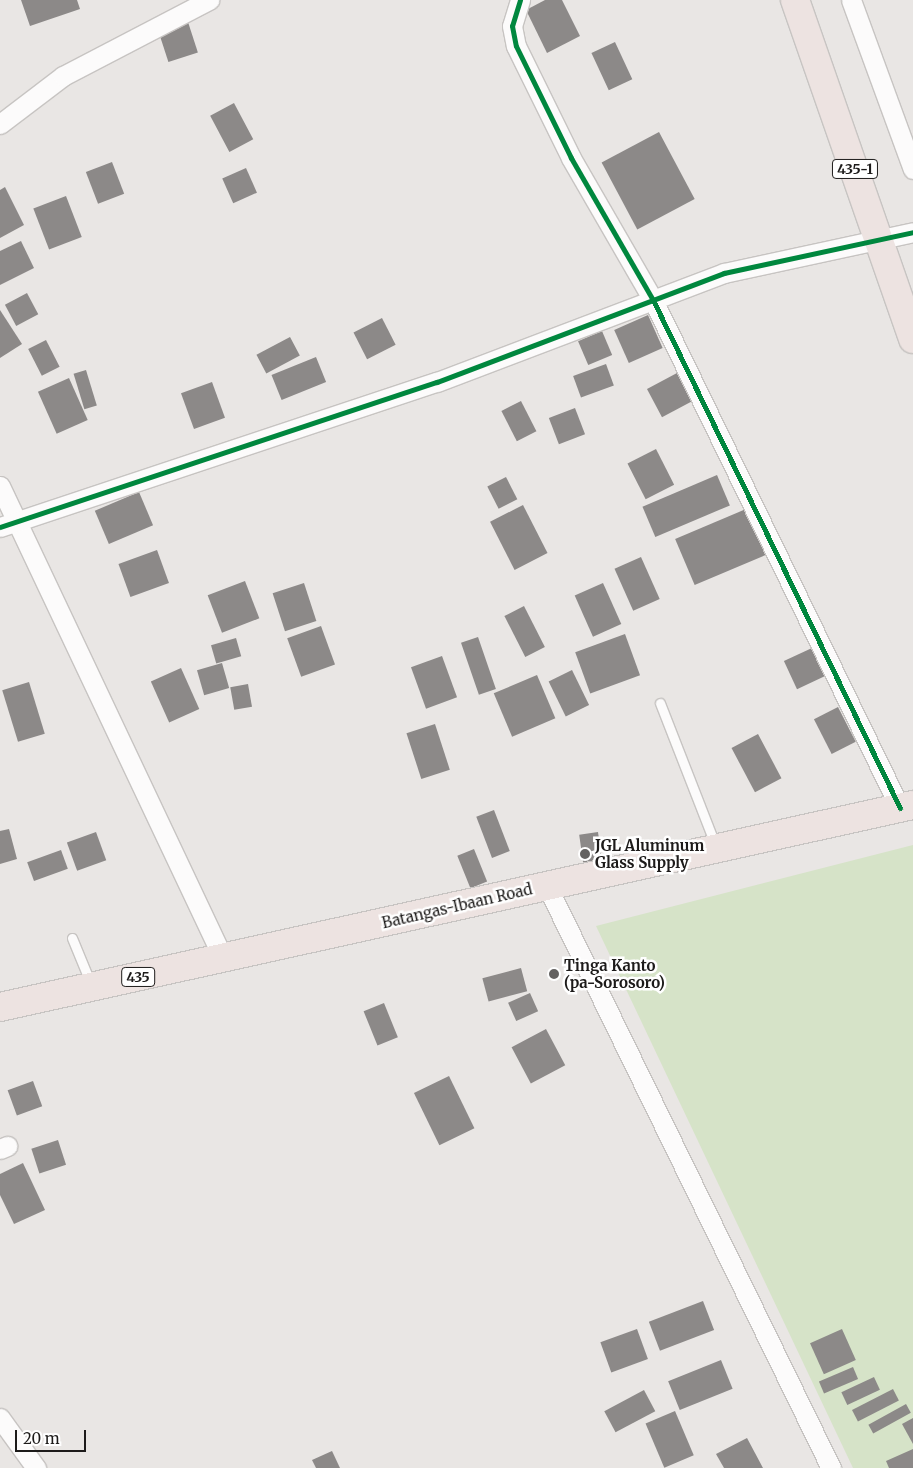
<!DOCTYPE html>
<html>
<head>
<meta charset="utf-8">
<style>
  body { margin:0 }
  #map { position:relative; width:913px; height:1468px; overflow:hidden; background:#e9e6e4; font-family:Merriweather,serif }
  div>[style] { position:absolute }
  .green>* { inset:0; background:#d6e3c8 }
  .building>* { inset:0; background:#8c8988; transform-origin:0 0 }
  .roads { filter:drop-shadow(1px 0 #c7c4c2) drop-shadow(-1px 0 #c7c4c2) drop-shadow(0 1px #c7c4c2) drop-shadow(0 -1px #c7c4c2) }
  .service>* { height:9px; margin:-4.5px; padding:0 4.5px; transform-origin:4.5px; border-radius:4.5px; background:#fcfbfb }
  .minor>* { height:19px; margin:-9.5px; padding:0 9.5px; transform-origin:9.5px; border-radius:9.5px; background:#fcfbfb }
  .primary>* { height:28px; margin:-14px; padding:0 14px; transform-origin:14px; border-radius:14px; background:#ede3e1 }
  .cycleway>* { height:5px; margin:-2.5px; padding:0 2.5px; transform-origin:2.5px; border-radius:2.5px; background:#00873e }
  .dots>* { width:14px; height:14px; translate:-50% -50%; box-sizing:border-box; border:2px solid #fff; border-radius:50% }
  span { translate:-50% -50%; white-space:nowrap; text-align:center; line-height:1.15; -webkit-text-stroke:5px #fff; paint-order:stroke }
  .shield-label span { padding:1px 4px; background:#fff; border:1px solid; border-radius:4px; -webkit-text-stroke-width:0 }
  .shield-label { font-size:14px; color:#1d1b1a; font-weight:700 }
  .poi-label { font-size:15px; color:#1d1b1a; font-weight:700 }
  .left { translate:0 -50%; text-align:left }
  .street-label { font-size:15px; color:#1d1b1a }
  .scale { position:absolute; left:15px; top:1430px; width:71px; height:22px; box-sizing:border-box; border:2px solid #1d1b1a; border-top:0; padding-left:6px; font-size:15px; line-height:18px; white-space:nowrap; color:#1d1b1a; -webkit-text-stroke:4px #fff; paint-order:stroke }
</style>
</head>
<body>
<div id="map">
  <div class="green">
    <div style="clip-path:polygon(913px 845px,913px 1468px,853px 1468px,596px 926px)"></div>
  </div>
  <div class="building">
    <div style="clip-path:polygon(21px 0,77px 0,80px 9px,30px 26px)"></div>
    <div style="clip-path:polygon(545px 0,562px 0,580px 36px,547px 53px,526px 10px)"></div>
    <div style="left:188px;top:22px;width:32px;height:31px;rotate:72deg"></div>
    <div style="left:615px;top:42px;width:41px;height:26px;rotate:65deg"></div>
    <div style="left:234px;top:103px;width:41px;height:27px;rotate:62deg"></div>
    <div style="left:659px;top:132px;width:76px;height:65px;rotate:62deg"></div>
    <div style="left:112px;top:162px;width:34px;height:28px;rotate:69deg"></div>
    <div style="left:246px;top:168px;width:27px;height:26px;rotate:66deg"></div>
    <div style="clip-path:polygon(5px 187px,24px 225px,0 238px,0 190px)"></div>
    <div style="left:66px;top:196px;width:44px;height:35px;rotate:69deg"></div>
    <div style="clip-path:polygon(21px 241px,34px 268px,0 285px,0 251px)"></div>
    <div style="left:27px;top:293px;width:24px;height:25px;rotate:62deg"></div>
    <div style="clip-path:polygon(0 310px,22px 344px,0 358px)"></div>
    <div style="left:648px;top:315px;width:36px;height:37px;rotate:66deg"></div>
    <div style="left:382px;top:318px;width:30px;height:32px;rotate:63deg"></div>
    <div style="left:602px;top:331px;width:26px;height:26px;rotate:67deg"></div>
    <div style="left:290px;top:337px;width:21px;height:38px;rotate:62deg"></div>
    <div style="left:46px;top:340px;width:30px;height:20px;rotate:63deg"></div>
    <div style="left:316px;top:357px;width:27px;height:48px;rotate:68deg"></div>
    <div style="left:606px;top:364px;width:23px;height:35px;rotate:70deg"></div>
    <div style="left:86px;top:370px;width:37px;height:13px;rotate:73deg"></div>
    <div style="left:677px;top:373px;width:32px;height:34px;rotate:62deg"></div>
    <div style="left:69px;top:378px;width:46px;height:34px;rotate:66deg"></div>
    <div style="left:212px;top:382px;width:38px;height:33px;rotate:70deg"></div>
    <div style="left:521px;top:401px;width:34px;height:22px;rotate:63deg"></div>
    <div style="left:575px;top:408px;width:28px;height:28px;rotate:69deg"></div>
    <div style="left:656px;top:449px;width:40px;height:32px;rotate:63deg"></div>
    <div style="left:717px;top:475px;width:33px;height:81px;rotate:67deg"></div>
    <div style="left:506px;top:477px;width:25px;height:21px;rotate:63deg"></div>
    <div style="left:139px;top:492px;width:36px;height:48px;rotate:67deg"></div>
    <div style="left:523px;top:505px;width:54px;height:37px;rotate:63deg"></div>
    <div style="left:746px;top:509px;width:50px;height:77px;rotate:67deg"></div>
    <div style="left:157px;top:550px;width:35px;height:41px;rotate:70deg"></div>
    <div style="left:641px;top:557px;width:46px;height:29px;rotate:66deg"></div>
    <div style="left:245px;top:581px;width:40px;height:40px;rotate:69deg"></div>
    <div style="left:304px;top:583px;width:40px;height:33px;rotate:72deg"></div>
    <div style="left:603px;top:583px;width:45px;height:31px;rotate:66deg"></div>
    <div style="left:524px;top:606px;width:46px;height:22px;rotate:63deg"></div>
    <div style="left:321px;top:626px;width:41px;height:36px;rotate:70deg"></div>
    <div style="left:625px;top:634px;width:44px;height:53px;rotate:70deg"></div>
    <div style="left:478px;top:637px;width:55px;height:18px;rotate:71deg"></div>
    <div style="left:236px;top:638px;width:19px;height:26px;rotate:74deg"></div>
    <div style="left:812px;top:648px;width:31px;height:31px;rotate:65deg"></div>
    <div style="left:442px;top:656px;width:44px;height:33px;rotate:70deg"></div>
    <div style="left:222px;top:663px;width:26px;height:26px;rotate:74deg"></div>
    <div style="left:181px;top:668px;width:45px;height:33px;rotate:66deg"></div>
    <div style="left:572px;top:670px;width:39px;height:26px;rotate:64deg"></div>
    <div style="left:537px;top:675px;width:47px;height:47px;rotate:67deg"></div>
    <div style="left:29px;top:682px;width:54px;height:28px;rotate:73deg"></div>
    <div style="left:248px;top:684px;width:23px;height:18px;rotate:80deg"></div>
    <div style="left:838px;top:707px;width:39px;height:27px;rotate:63deg"></div>
    <div style="left:435px;top:724px;width:48px;height:30px;rotate:72deg"></div>
    <div style="left:758px;top:734px;width:50px;height:30px;rotate:62deg"></div>
    <div style="left:494px;top:810px;width:44px;height:19px;rotate:69deg"></div>
    <div style="clip-path:polygon(9px 829px,17px 859px,0 864px,0 831px)"></div>
    <div style="left:96px;top:832px;width:30px;height:31px;rotate:70deg"></div>
    <div style="left:598px;top:832px;width:29px;height:19px;rotate:82deg"></div>
    <div style="left:474px;top:849px;width:35px;height:18px;rotate:68deg"></div>
    <div style="left:61px;top:850px;width:20px;height:36px;rotate:70deg"></div>
    <div style="left:521px;top:968px;width:24px;height:40px;rotate:75deg"></div>
    <div style="left:530px;top:993px;width:20px;height:24px;rotate:66deg"></div>
    <div style="left:384px;top:1003px;width:37px;height:22px;rotate:68deg"></div>
    <div style="left:546px;top:1029px;width:41px;height:39px;rotate:62deg"></div>
    <div style="left:449px;top:1076px;width:58px;height:39px;rotate:64deg"></div>
    <div style="left:33px;top:1081px;width:27px;height:27px;rotate:70deg"></div>
    <div style="left:58px;top:1140px;width:26px;height:28px;rotate:72deg"></div>
    <div style="clip-path:polygon(23px 1163px,45px 1210px,14px 1224px,0 1195px,0 1174px)"></div>
    <div style="left:703px;top:1301px;width:31px;height:58px;rotate:69deg"></div>
    <div style="left:637px;top:1329px;width:32px;height:39px;rotate:70deg"></div>
    <div style="left:842px;top:1329px;width:34px;height:35px;rotate:66deg"></div>
    <div style="left:721px;top:1360px;width:31px;height:57px;rotate:68deg"></div>
    <div style="left:853px;top:1367px;width:13px;height:37px;rotate:67deg"></div>
    <div style="left:874px;top:1377px;width:14px;height:36px;rotate:65deg"></div>
    <div style="left:893px;top:1389px;width:13px;height:46px;rotate:63deg"></div>
    <div style="left:644px;top:1390px;width:24px;height:45px;rotate:62deg"></div>
    <div style="left:906px;top:1404px;width:10px;height:43px;rotate:61deg"></div>
    <div style="left:675px;top:1411px;width:48px;height:32px;rotate:67deg"></div>
    <div style="clip-path:polygon(913px 1418px,913px 1444px,902px 1424px)"></div>
    <div style="clip-path:polygon(747px 1438px,763px 1468px,724px 1468px,716px 1454px)"></div>
    <div style="clip-path:polygon(913px 1449px,913px 1468px,889px 1468px,886px 1461px)"></div>
    <div style="clip-path:polygon(332px 1451px,340px 1468px,316px 1468px,312px 1460px)"></div>
  </div>
  <div class="roads">
    <div class="service">
      <div style="left:660px;top:703px;width:155px;rotate:68.7deg"></div>
      <div style="left:72px;top:938px;width:50px;rotate:67.6deg"></div>
    </div>
    <div class="minor">
      <div style="left:520px;top:0;width:27px;rotate:107deg"></div>
      <div style="left:512px;top:26px;width:20px;rotate:79deg"></div>
      <div style="left:516px;top:46px;width:125px;rotate:63.8deg"></div>
      <div style="left:571px;top:158px;width:164px;rotate:60deg"></div>
      <div style="left:653px;top:300px;width:565px;rotate:64.07deg"></div>
      <div style="left:851px;top:0;width:180px;rotate:69.9deg"></div>
      <div style="left:0;top:124px;width:79px;rotate:-37.3deg"></div>
      <div style="left:63px;top:76px;width:165px;rotate:-27.5deg"></div>
      <div style="left:0;top:486px;width:522px;rotate:64.71deg"></div>
      <div style="left:0;top:527px;width:460px;rotate:-18.4deg"></div>
      <div style="left:437px;top:382px;width:307px;rotate:-20.8deg"></div>
      <div style="left:724px;top:273px;width:193px;rotate:-12.2deg"></div>
      <div style="left:547px;top:886px;width:648px;rotate:63.99deg"></div>
      <div style="left:0;top:1149px;width:8px;rotate:-23deg"></div>
      <div style="left:0;top:1418px;width:62px;rotate:54.2deg"></div>
    </div>
    <div class="primary">
      <div style="left:795px;top:0;width:359px;rotate:70.8deg"></div>
      <div style="left:0;top:1007px;width:935px;rotate:-12.48deg"></div>
    </div>
  </div>
  <div class="cycleway">
    <div style="left:520px;top:0;width:27px;rotate:107deg"></div>
    <div style="left:512px;top:26px;width:20px;rotate:79deg"></div>
    <div style="left:516px;top:46px;width:125px;rotate:63.8deg"></div>
    <div style="left:571px;top:158px;width:164px;rotate:60deg"></div>
    <div style="left:653px;top:300px;width:565px;rotate:64.07deg"></div>
    <div style="left:0;top:527px;width:460px;rotate:-18.4deg"></div>
    <div style="left:437px;top:382px;width:307px;rotate:-20.8deg"></div>
    <div style="left:724px;top:273px;width:193px;rotate:-12.2deg"></div>
  </div>
  <div class="dots">
    <div style="left:585px;top:854px;background:#646261"></div>
    <div style="left:554px;top:974px;background:#646261"></div>
  </div>
  <div class="shield-label">
    <span style="left:855px;top:169px">435-1</span>
    <span style="left:138px;top:977px">435</span>
  </div>
  <div class="poi-label">
    <span class="left" style="left:595px;top:854px">JGL Aluminum<br>Glass Supply</span>
    <span class="left" style="left:564px;top:974px">Tinga Kanto<br>(pa-Sorosoro)</span>
  </div>
  <div class="street-label">
    <span style="left:457px;top:906px;rotate:-13deg">Batangas-Ibaan Road</span>
  </div>
  <div class="scale">20 m</div>
</div>
</body>
</html>
